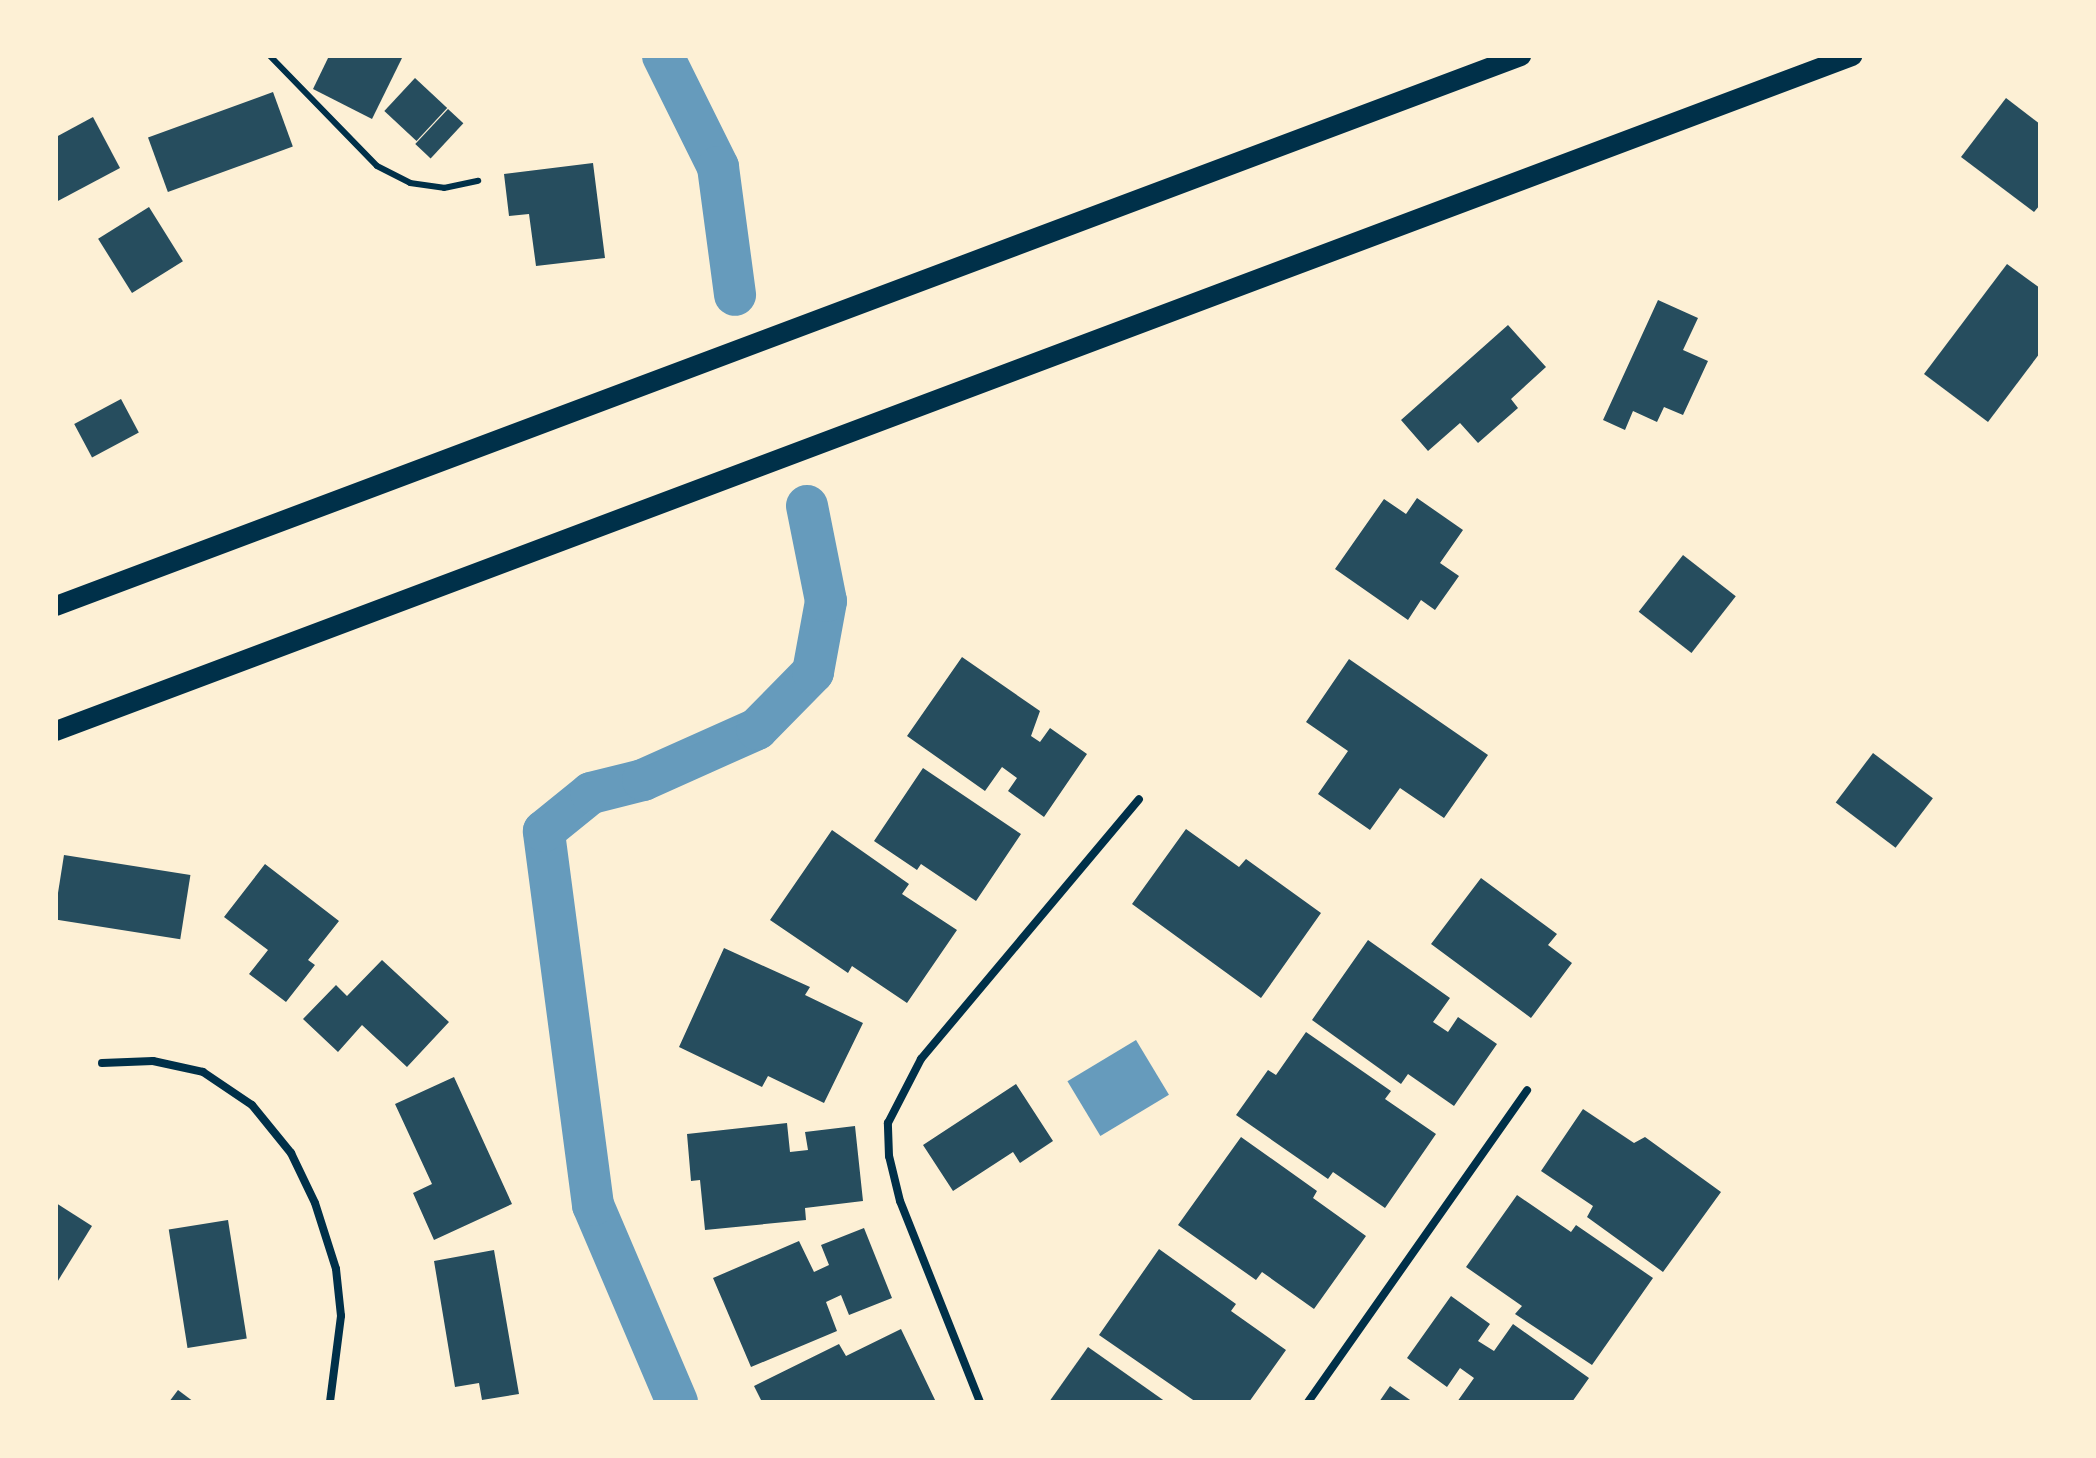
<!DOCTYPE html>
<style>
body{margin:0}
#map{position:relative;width:2096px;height:1458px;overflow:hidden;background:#fdf0d5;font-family:"Noto Sans",sans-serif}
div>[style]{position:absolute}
.water>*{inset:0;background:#669bbc;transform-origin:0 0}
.canal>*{height:42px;margin:-21px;padding:0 21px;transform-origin:21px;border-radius:21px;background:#669bbc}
.building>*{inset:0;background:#264d5e;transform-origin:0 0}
.service>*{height:6px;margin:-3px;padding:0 3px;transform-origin:3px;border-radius:3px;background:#003049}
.minor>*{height:8px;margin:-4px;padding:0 4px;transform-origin:4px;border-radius:4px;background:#003049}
.primary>*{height:20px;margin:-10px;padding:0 10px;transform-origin:10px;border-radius:10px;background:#003049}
span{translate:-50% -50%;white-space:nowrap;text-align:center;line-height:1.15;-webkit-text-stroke:6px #fdf0d5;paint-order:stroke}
.frame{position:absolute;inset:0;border:58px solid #fdf0d5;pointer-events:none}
</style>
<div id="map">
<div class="water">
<i style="left:1136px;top:1040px;width:64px;height:80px;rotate:59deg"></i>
</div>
<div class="canal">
<i style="left:663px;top:56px;width:124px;rotate:63.6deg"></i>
<i style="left:718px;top:167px;width:129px;rotate:82.4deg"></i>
<i style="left:677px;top:1402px;width:214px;rotate:-113.1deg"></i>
<i style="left:593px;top:1205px;width:377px;rotate:-97.5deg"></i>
<i style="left:544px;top:831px;width:60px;rotate:-39deg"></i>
<i style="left:591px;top:793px;width:54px;rotate:-14deg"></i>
<i style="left:643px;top:780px;width:125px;rotate:-24.1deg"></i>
<i style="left:757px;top:729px;width:80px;rotate:-45.5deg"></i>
<i style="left:813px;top:672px;width:72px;rotate:-79.6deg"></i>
<i style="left:826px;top:601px;width:97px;rotate:-101.3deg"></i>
</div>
<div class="building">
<i style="clip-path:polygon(329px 56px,403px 56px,372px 119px,313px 89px)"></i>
<i style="left:415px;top:78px;width:44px;height:45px;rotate:43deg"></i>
<i style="left:273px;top:92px;width:58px;height:133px;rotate:70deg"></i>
<i style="clip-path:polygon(2006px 98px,2040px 124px,2040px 205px,2034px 212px,1961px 157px)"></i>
<i style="left:448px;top:109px;width:21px;height:48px;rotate:43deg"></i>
<i style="clip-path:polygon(93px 117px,120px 168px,56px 202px,56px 137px)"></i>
<i style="clip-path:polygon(593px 163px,605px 258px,536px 266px,529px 214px,509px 216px,504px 174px)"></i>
<i style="left:149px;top:207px;width:64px;height:60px;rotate:58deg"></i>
<i style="clip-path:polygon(2007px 264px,2040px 288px,2040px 353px,1988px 422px,1924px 374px)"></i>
<i style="clip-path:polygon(1658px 300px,1698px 318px,1683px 350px,1708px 361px,1683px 415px,1664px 407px,1657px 422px,1633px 411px,1625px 430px,1603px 420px)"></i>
<i style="clip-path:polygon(1508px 325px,1546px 367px,1511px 399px,1518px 408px,1478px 443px,1460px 423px,1428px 451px,1401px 420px)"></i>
<i style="left:121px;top:399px;width:38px;height:53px;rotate:62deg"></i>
<i style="clip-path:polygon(1417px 498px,1463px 530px,1440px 563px,1459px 576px,1435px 610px,1421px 600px,1408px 620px,1335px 569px,1384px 499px,1406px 514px)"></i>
<i style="left:1683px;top:555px;width:67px;height:72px;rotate:38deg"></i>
<i style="clip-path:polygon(962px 657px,1040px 711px,1031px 736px,1040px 742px,1050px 728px,1087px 754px,1044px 817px,1008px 791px,1017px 778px,1002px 767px,985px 791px,907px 736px)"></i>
<i style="clip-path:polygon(1349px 659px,1488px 755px,1444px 818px,1400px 788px,1370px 830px,1318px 794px,1348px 751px,1306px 722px)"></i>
<i style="left:1873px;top:753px;width:75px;height:62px;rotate:37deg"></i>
<i style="clip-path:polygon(923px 768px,1021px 834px,976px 901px,921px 864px,917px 870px,874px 841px)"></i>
<i style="clip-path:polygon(1186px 829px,1239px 867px,1246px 859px,1321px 913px,1261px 998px,1132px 904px)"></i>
<i style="clip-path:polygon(832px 830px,909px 884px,902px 894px,957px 930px,907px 1003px,852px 966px,848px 973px,770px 920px)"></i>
<i style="left:64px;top:855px;width:128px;height:65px;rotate:9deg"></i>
<i style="clip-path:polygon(265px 864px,339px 921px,308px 960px,315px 965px,286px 1002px,249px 974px,268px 950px,224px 917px)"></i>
<i style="clip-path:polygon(1481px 878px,1557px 934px,1548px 945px,1572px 963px,1531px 1018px,1431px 944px)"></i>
<i style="clip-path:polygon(1368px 940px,1450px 998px,1433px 1022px,1448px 1032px,1458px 1017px,1497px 1044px,1454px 1106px,1408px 1074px,1401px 1084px,1312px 1020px)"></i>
<i style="clip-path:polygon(724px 948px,810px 987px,805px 995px,863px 1023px,824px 1103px,768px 1076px,762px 1087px,679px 1047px)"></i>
<i style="clip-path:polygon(382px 960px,449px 1022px,407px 1067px,362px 1025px,338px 1052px,303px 1019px,336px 985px,347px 996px)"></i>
<i style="clip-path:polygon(1306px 1032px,1391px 1091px,1385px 1099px,1436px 1134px,1385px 1208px,1333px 1172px,1328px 1179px,1236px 1115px,1268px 1070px,1276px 1075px)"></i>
<i style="clip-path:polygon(454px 1077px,512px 1204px,434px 1240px,413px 1193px,432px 1184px,395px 1104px)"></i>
<i style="clip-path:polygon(1016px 1084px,1053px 1141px,1020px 1163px,1013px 1152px,953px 1191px,923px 1145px)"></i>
<i style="clip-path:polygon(1583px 1109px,1634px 1143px,1645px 1137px,1721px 1192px,1663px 1272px,1587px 1217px,1593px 1206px,1541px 1171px)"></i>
<i style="clip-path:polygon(787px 1123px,790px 1152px,808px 1150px,805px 1132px,855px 1126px,863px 1201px,805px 1208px,806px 1220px,705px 1230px,700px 1180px,691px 1181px,687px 1134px)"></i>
<i style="clip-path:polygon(1241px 1137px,1317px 1191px,1313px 1198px,1366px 1236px,1314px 1309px,1262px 1272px,1256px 1280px,1178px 1225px)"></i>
<i style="clip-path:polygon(1517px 1195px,1571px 1232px,1576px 1225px,1653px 1278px,1592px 1365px,1515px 1314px,1522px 1306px,1466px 1267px)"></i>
<i style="clip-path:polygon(56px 1203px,92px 1226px,56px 1284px)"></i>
<i style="left:228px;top:1220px;width:120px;height:60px;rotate:81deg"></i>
<i style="clip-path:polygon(864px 1228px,892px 1298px,849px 1315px,841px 1295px,826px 1302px,837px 1331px,751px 1367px,713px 1278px,799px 1241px,814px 1272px,829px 1265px,821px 1245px)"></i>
<i style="clip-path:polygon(1159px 1249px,1236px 1304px,1231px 1311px,1286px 1350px,1249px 1402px,1196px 1402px,1099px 1335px)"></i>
<i style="clip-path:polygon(494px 1250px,519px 1394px,482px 1400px,479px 1383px,455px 1387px,434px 1261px)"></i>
<i style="clip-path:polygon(1451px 1296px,1490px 1324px,1478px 1341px,1494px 1351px,1513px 1324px,1589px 1378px,1572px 1402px,1457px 1402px,1474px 1378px,1460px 1368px,1447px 1387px,1407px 1358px)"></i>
<i style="clip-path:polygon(901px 1329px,936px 1402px,762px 1402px,754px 1386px,839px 1344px,846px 1356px)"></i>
<i style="clip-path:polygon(1088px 1347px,1166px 1402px,1049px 1402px)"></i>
<i style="clip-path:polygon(1390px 1386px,1413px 1402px,1379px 1402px)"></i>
<i style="clip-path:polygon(178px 1390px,194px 1402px,169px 1402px)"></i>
</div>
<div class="service">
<i style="left:270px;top:56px;width:153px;rotate:45.8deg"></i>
<i style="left:377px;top:166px;width:37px;rotate:27deg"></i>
<i style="left:410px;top:183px;width:34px;rotate:8deg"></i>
<i style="left:444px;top:188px;width:35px;rotate:-12deg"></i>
</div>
<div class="minor">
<i style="left:102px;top:1063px;width:51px;rotate:-2.2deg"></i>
<i style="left:153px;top:1061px;width:51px;rotate:12.4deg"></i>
<i style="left:203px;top:1072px;width:59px;rotate:34deg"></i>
<i style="left:252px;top:1105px;width:62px;rotate:50.9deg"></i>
<i style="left:291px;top:1153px;width:55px;rotate:64.4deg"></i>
<i style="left:315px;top:1203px;width:69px;rotate:72.3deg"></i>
<i style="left:336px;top:1269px;width:47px;rotate:83.9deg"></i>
<i style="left:341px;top:1316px;width:87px;rotate:97.3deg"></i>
<i style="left:980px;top:1402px;width:216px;rotate:-111.7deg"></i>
<i style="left:900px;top:1201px;width:46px;rotate:-103.7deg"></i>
<i style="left:889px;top:1156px;width:33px;rotate:-92deg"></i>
<i style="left:888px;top:1123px;width:72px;rotate:-62.7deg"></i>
<i style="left:921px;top:1059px;width:339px;rotate:-50deg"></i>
<i style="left:1308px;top:1402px;width:381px;rotate:-54.9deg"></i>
</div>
<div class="primary">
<i style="left:56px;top:606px;width:1565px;rotate:-20.58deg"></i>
<i style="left:56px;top:731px;width:1919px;rotate:-20.6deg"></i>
</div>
<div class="frame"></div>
</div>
